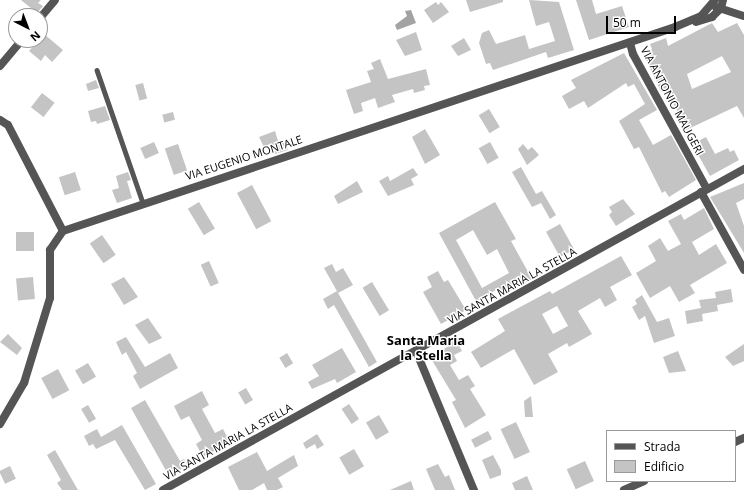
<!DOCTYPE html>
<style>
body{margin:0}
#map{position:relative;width:744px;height:490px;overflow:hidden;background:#fff;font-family:"Open Sans",sans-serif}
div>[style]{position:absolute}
.water>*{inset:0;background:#a3a3a3}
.building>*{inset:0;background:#c4c4c4;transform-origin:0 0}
.service>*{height:4.5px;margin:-2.25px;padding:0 2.25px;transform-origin:2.25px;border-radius:2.25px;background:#555}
.minor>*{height:8px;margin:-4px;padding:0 4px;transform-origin:4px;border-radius:4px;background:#555}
.tertiary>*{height:8px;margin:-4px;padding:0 4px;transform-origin:4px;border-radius:4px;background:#555}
span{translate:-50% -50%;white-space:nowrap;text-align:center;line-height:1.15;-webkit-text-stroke:3px #fff;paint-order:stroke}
.street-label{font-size:11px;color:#000}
.quarter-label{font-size:13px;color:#000;font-weight:700}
.legend{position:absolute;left:606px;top:430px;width:130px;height:52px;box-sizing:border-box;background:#fff;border:1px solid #999;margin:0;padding:5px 7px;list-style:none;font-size:12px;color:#000}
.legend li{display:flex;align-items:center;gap:8px;height:20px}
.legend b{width:20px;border:1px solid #999}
.north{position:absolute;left:8px;top:8px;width:40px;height:40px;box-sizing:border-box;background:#fff;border:1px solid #999;border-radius:50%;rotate:138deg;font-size:11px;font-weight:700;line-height:16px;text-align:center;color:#000}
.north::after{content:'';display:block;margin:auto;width:14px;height:18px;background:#000;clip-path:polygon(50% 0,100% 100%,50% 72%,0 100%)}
.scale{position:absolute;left:606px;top:16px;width:70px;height:18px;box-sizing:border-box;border:2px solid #000;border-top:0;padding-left:5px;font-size:12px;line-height:14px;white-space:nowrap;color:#000;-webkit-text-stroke:3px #fff;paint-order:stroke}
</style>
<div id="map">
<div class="water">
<i style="clip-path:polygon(411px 10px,416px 23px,397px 30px,395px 25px,407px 16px,405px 11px)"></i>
</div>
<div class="building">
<i style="clip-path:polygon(21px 0,41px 0,38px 3px,43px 6px,37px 13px)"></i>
<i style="clip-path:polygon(466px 0,503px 0,503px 2px,470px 12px)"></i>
<i style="clip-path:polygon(529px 0,559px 2px,574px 50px,548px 58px,546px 52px,493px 70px,490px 63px,486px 64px,479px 43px,482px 33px,489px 30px,496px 44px,525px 35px,529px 49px,555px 41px,549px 22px,536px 26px)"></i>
<i style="clip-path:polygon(576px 0,592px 0,596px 14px,622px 6px,629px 27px,589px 40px)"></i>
<i style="clip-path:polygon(436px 2px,438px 5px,441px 2px,449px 12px,433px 23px,424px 10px)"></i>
<i style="clip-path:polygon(evenodd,712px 23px,718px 32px,737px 23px,744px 35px,744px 118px,737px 106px,686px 130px,667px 90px,661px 92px,644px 55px,652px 49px,650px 44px,666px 38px,668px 46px,712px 23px,722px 56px,731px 72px,692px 89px,687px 74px,722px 56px)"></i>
<i style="clip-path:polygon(416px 32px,422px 50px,405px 56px,396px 40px)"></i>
<i style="clip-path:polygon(44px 34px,63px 50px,52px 62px,45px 55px,41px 61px,29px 51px)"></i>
<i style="clip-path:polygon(464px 38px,471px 50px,458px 56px,451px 46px)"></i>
<i style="clip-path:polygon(624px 53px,657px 110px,639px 120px,653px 145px,671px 135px,696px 180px,669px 197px,665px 191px,662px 193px,639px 147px,634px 149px,619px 121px,645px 104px,634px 84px,628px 87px,626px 83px,588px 108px,584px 101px,569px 109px,562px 96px,576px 88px,571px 80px)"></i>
<i style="clip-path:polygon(380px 59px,388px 79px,426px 69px,430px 85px,424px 86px,425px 90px,414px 93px,413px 89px,392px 95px,395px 102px,378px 108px,375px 98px,361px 103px,363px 111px,354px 114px,346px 90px,371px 82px,367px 71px,374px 69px,371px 63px)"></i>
<i style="clip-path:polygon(96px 80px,99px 88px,88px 91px,86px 84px)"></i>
<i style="left:143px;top:83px;width:16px;height:8px;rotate:75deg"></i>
<i style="left:42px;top:93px;width:16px;height:18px;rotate:38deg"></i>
<i style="clip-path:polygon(105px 106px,110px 120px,97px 124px,96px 121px,91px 122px,88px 111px)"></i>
<i style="left:489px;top:109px;width:21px;height:12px;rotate:59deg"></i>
<i style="left:173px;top:112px;width:8px;height:11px;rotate:76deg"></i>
<i style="clip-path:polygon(425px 129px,440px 155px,425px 164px,412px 137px)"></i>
<i style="clip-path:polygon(275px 131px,279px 144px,285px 141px,288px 150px,275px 154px,270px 144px,264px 147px,259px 137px)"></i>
<i style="clip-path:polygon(706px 137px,715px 154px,728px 148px,730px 152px,734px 150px,739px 160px,710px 176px,692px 144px)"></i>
<i style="left:154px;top:142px;width:12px;height:15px;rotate:66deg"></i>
<i style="left:490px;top:142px;width:18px;height:13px;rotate:61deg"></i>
<i style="left:178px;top:144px;width:28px;height:14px;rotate:71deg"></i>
<i style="clip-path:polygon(523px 144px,528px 150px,532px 147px,539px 155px,527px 165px,518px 149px)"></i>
<i style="clip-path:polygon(521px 167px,536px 194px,542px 191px,556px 215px,550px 219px,541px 203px,532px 207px,512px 172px)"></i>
<i style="clip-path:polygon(413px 168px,418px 175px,411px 179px,414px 185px,388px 196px,379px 181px,388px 176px,390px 181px)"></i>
<i style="left:75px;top:172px;width:19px;height:17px;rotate:72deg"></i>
<i style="clip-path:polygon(128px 172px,131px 180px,127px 181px,132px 198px,117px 203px,112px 190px,119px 188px,116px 176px)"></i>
<i style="clip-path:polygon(357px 181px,363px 192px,338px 204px,334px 196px)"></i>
<i style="clip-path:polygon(744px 183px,744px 199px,736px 203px,744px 226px,744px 253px,710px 197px)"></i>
<i style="left:252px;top:185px;width:41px;height:17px;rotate:62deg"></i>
<i style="clip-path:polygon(623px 199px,635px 214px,616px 226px,609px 215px,612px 212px,609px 207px)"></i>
<i style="left:199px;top:202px;width:31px;height:13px;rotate:59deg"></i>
<i style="clip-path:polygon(evenodd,495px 202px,516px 239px,511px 241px,532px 279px,502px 295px,498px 289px,476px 301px,439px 233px,495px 202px,473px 230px,487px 255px,497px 249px,509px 273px,482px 288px,456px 240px,473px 230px)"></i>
<i style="clip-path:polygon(704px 208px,714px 229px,692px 242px,699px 255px,716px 244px,727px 263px,690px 285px,695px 293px,679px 302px,670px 286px,650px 298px,636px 273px,656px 261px,648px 246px,660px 238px,668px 251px,681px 244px,668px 221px,681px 214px,684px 220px)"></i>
<i style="left:560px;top:224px;width:29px;height:16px;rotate:61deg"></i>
<i style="left:16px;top:232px;width:18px;height:19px"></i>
<i style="left:102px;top:235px;width:24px;height:15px;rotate:55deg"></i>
<i style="clip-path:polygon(evenodd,621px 256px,632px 275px,610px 287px,617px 300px,605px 307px,600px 298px,578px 311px,592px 334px,569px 347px,567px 343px,548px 354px,558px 372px,534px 385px,514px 349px,481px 368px,471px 352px,505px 331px,498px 319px,550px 291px,552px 294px,621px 256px,557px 306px,568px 326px,553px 334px,542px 314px,557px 306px)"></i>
<i style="left:209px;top:261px;width:24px;height:9px;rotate:66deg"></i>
<i style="clip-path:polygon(332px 264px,336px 272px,343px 268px,353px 285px,338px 293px,324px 268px)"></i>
<i style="clip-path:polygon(438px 271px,444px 282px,448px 280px,466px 310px,441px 324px,423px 292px,432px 287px,427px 277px)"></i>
<i style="left:33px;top:277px;width:22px;height:17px;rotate:85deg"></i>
<i style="clip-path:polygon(124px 277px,138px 297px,124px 305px,111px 284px)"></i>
<i style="left:372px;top:282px;width:33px;height:11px;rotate:59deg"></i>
<i style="clip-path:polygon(731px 289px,733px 302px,717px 305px,718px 311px,702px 314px,703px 321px,687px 324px,685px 311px,701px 308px,699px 300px,716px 298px,715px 292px)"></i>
<i style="clip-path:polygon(337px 291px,377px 362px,369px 367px,334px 305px,328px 309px,323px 299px)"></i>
<i style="clip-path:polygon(642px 295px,657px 322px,669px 318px,675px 336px,654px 343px,645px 316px,639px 320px,632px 307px,637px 304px,635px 300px)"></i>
<i style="clip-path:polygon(148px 318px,162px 338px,149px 344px,135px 325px)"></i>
<i style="clip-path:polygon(8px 334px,22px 348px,17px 355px,0 342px)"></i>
<i style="clip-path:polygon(126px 337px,145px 367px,170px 353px,178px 368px,140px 389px,133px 376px,137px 373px,126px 352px,122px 355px,116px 342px)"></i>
<i style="clip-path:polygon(455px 338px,462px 351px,454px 355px,457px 361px,450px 365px,459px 380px,468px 375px,475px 386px,470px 389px,486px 415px,465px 428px,452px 402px,456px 400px,430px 357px,449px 346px,447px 342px)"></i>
<i style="clip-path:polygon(744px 344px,744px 361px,733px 366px,725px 357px)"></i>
<i style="clip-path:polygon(342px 348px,356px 372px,337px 383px,335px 379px,312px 389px,308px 382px,319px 376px,312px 365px)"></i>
<i style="clip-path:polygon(678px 351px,686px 371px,669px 373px,663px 357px)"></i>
<i style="left:287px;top:353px;width:12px;height:9px;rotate:59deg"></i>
<i style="left:88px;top:363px;width:16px;height:15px;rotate:60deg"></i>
<i style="left:58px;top:369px;width:24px;height:19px;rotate:62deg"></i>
<i style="left:246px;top:388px;width:14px;height:9px;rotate:60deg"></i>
<i style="clip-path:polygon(202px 391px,209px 405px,202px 409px,215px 433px,223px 429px,230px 442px,203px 457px,196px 444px,202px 440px,189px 416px,181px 420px,174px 406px)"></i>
<i style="clip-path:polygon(531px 396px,533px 417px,525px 417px,524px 401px)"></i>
<i style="clip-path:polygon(145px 400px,180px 461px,184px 459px,188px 465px,169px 476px,131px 408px)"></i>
<i style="left:349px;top:404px;width:18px;height:9px;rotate:56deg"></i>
<i style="left:88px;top:405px;width:16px;height:8px;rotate:60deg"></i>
<i style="left:379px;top:415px;width:20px;height:15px;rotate:60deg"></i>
<i style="left:516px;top:422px;width:33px;height:17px;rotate:65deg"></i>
<i style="clip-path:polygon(122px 425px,156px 484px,145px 490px,115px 440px,96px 449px,93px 444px,89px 446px,84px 436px,97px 429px,101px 437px)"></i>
<i style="left:488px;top:431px;width:9px;height:19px;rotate:63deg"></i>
<i style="clip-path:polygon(317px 434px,324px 445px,317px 449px,315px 444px,306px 449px,303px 443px)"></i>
<i style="left:354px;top:449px;width:20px;height:17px;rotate:60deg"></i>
<i style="clip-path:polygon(55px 450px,78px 490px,62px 490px,57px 483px,61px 480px,47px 455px)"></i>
<i style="clip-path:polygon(257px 452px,267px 471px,294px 455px,298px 466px,278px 478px,283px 487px,277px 490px,267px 490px,264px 483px,252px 490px,239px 490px,228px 467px)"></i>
<i style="clip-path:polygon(493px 455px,501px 470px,501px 475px,490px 479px,482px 460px)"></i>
<i style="left:585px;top:461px;width:22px;height:20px;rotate:66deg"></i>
<i style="clip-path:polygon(438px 464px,445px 477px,449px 475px,455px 490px,435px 490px,426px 469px)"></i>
<i style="left:10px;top:466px;width:14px;height:12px;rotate:65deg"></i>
<i style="clip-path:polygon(527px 476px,533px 490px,515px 490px,512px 483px)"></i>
<i style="clip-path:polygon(411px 481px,414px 490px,390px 490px)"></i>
</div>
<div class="service">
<i style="left:97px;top:70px;width:141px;rotate:70.9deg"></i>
</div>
<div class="minor">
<i style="left:40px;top:18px;width:23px;rotate:-50deg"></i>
<i style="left:0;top:66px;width:34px;rotate:-50deg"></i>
<i style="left:0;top:120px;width:9px;rotate:32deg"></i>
<i style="left:8px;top:125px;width:119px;rotate:62.6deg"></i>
<i style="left:701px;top:192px;width:89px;rotate:61.1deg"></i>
<i style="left:416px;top:351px;width:151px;rotate:67.4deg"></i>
<i style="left:735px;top:442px;width:10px;rotate:-24deg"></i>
<i style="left:624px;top:490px;width:22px;rotate:-24deg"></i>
</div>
<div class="tertiary">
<i style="left:716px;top:7px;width:29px;rotate:18deg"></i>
<i style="left:696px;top:22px;width:17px;rotate:-17deg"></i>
<i style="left:712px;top:17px;width:13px;rotate:-45deg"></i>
<i style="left:721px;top:8px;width:8px;rotate:-76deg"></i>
<i style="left:630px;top:43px;width:11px;rotate:75deg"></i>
<i style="left:633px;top:54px;width:154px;rotate:61.3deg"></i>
<i style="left:0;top:424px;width:48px;rotate:-59.7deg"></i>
<i style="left:24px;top:383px;width:89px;rotate:-73deg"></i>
<i style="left:50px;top:298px;width:48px;rotate:-90deg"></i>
<i style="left:50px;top:250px;width:23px;rotate:-56deg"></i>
<i style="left:63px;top:231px;width:645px;rotate:-18.43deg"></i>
<i style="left:675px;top:27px;width:28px;rotate:-23deg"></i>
<i style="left:701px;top:16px;width:21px;rotate:-49deg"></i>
<i style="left:163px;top:490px;width:664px;rotate:-28.92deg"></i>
</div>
<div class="street-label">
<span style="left:672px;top:101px;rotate:62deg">VIA ANTONIO MAUGERI</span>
<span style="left:244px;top:158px;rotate:-18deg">VIA EUGENIO MONTALE</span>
<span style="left:512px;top:286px;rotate:-29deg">VIA SANTA MARIA LA STELLA</span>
<span style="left:228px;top:442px;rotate:-29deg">VIA SANTA MARIA LA STELLA</span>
</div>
<div class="quarter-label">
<span style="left:426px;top:348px">Santa Maria<br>la Stella</span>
</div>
<ul class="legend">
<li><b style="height:5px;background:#555"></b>Strada</li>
<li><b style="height:11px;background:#c4c4c4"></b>Edificio</li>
</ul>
<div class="north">N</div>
<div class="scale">50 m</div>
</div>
